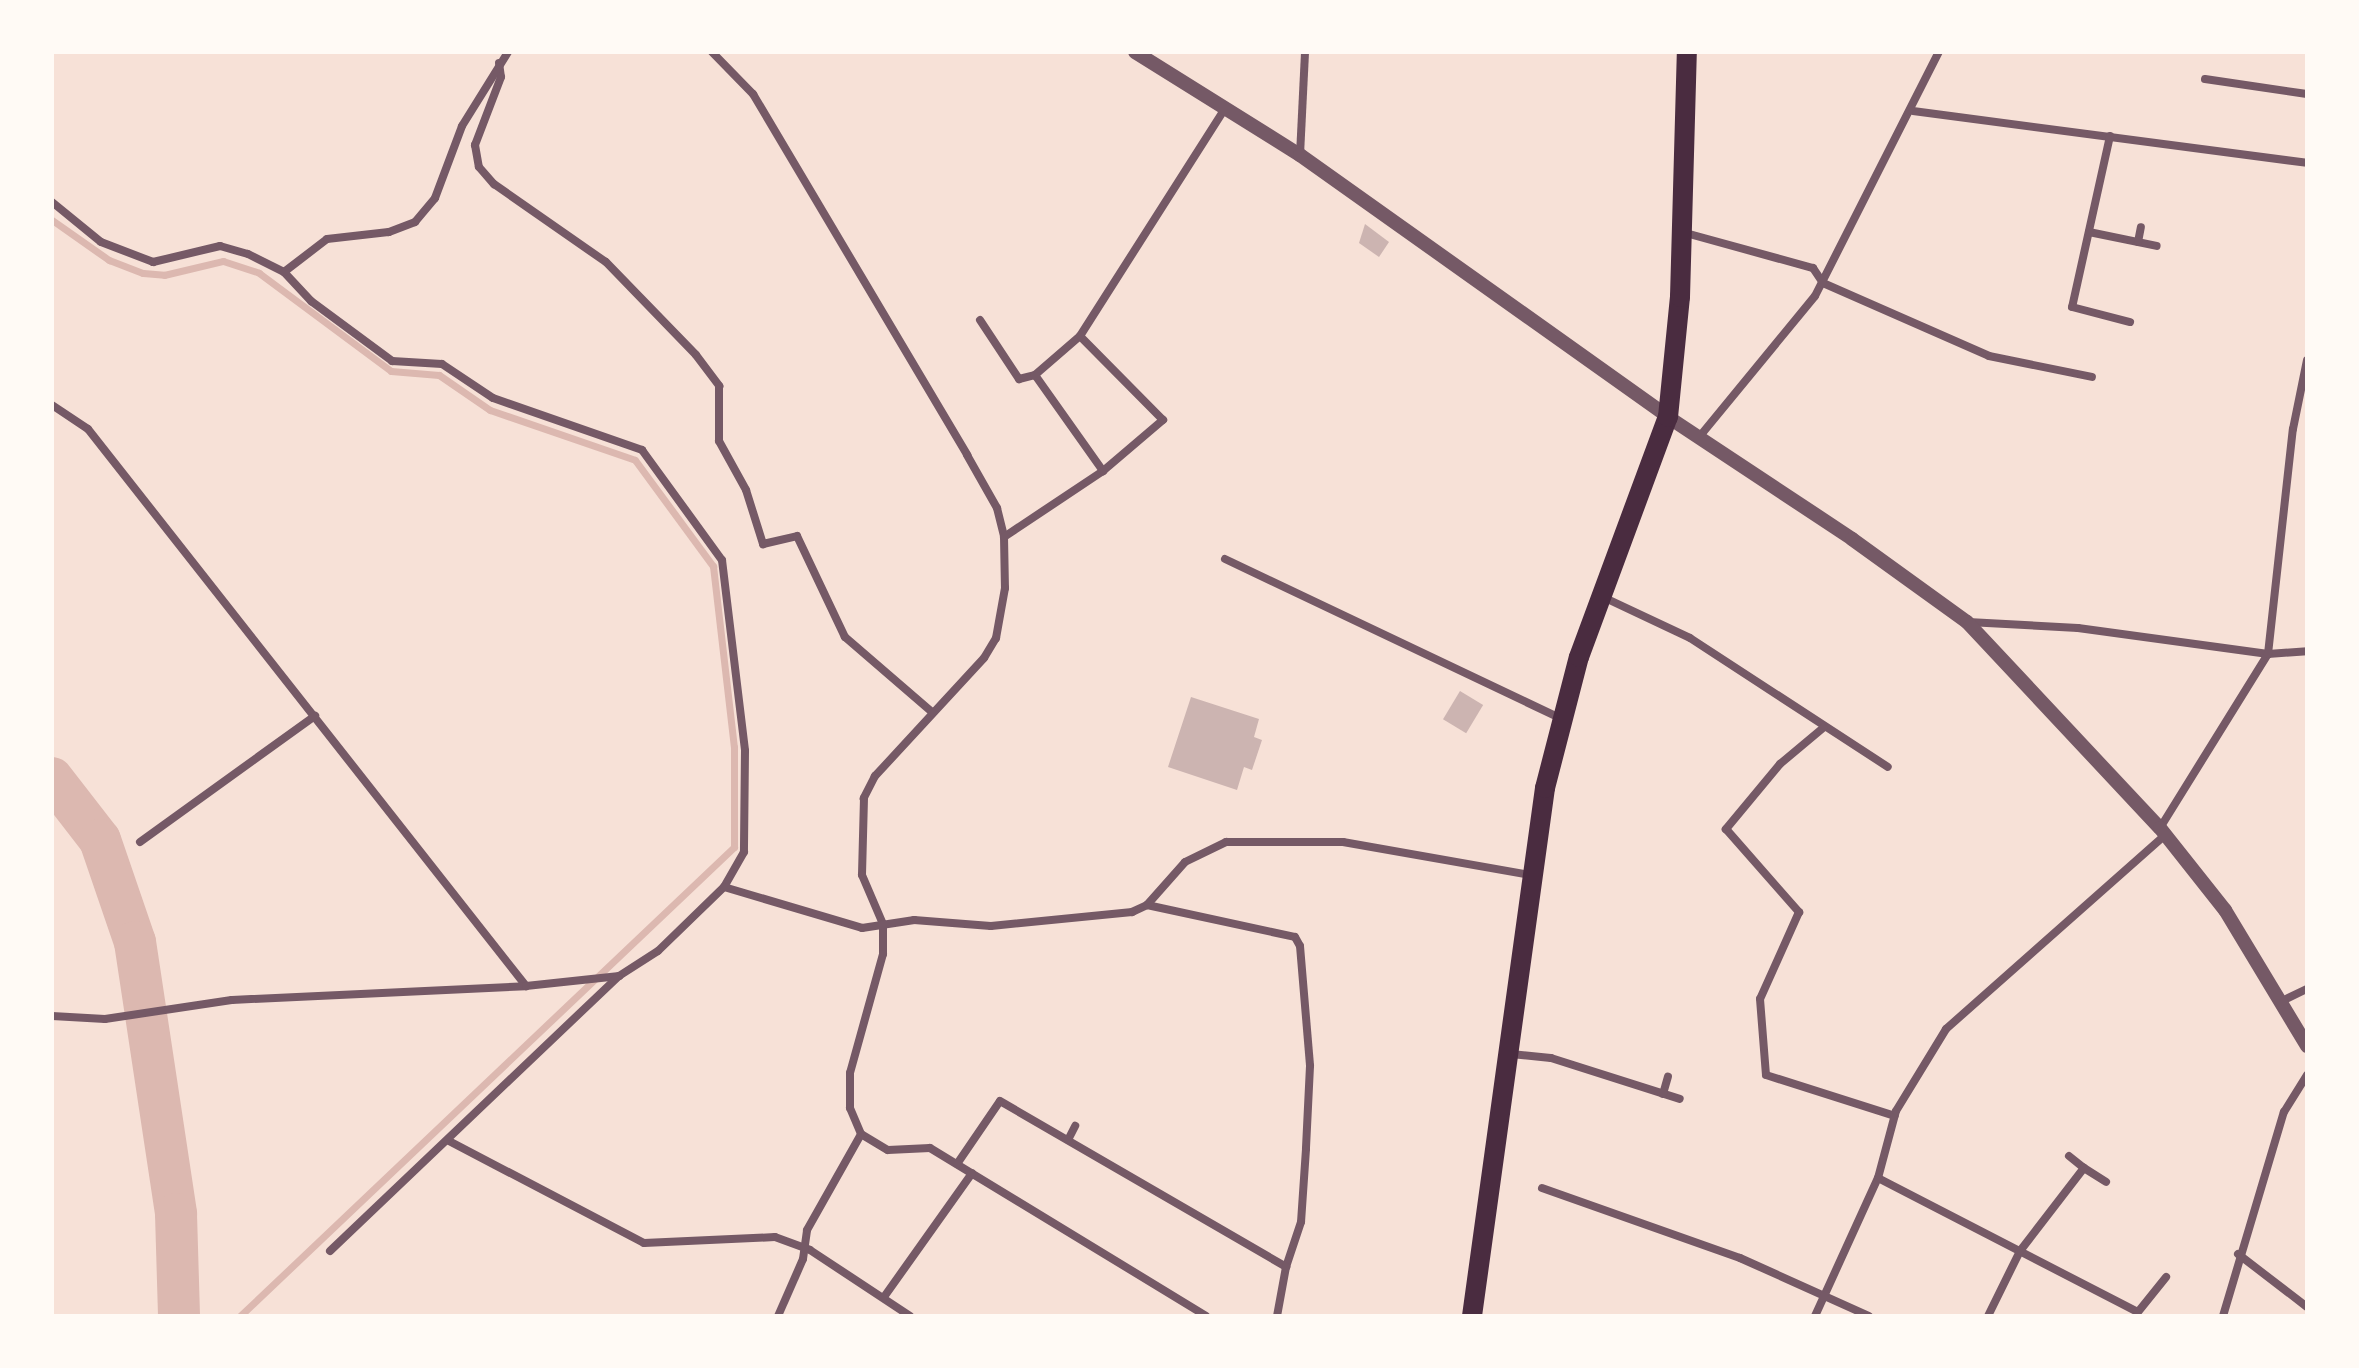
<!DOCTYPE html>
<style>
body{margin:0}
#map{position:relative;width:2359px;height:1368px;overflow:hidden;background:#f7e1d7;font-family:"Fira Sans Condensed",sans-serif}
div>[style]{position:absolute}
.stream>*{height:7px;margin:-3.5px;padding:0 3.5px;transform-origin:3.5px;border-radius:3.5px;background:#dcb8b0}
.river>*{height:42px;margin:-21px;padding:0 21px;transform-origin:21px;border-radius:21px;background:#dcb8b0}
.building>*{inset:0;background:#ccb4b1;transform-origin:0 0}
.minor>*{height:8px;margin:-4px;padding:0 4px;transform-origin:4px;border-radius:4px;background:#755966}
.tertiary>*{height:14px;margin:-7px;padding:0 7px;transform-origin:7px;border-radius:7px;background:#755966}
.primary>*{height:20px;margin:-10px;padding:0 10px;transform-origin:10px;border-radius:10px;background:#4a2c40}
span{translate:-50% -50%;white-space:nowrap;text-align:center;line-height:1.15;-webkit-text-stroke:6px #fffaf5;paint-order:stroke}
.frame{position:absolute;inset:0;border:54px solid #fffaf5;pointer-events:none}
</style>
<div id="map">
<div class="stream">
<i style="left:52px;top:220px;width:70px;rotate:35.1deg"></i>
<i style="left:109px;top:260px;width:36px;rotate:21deg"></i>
<i style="left:143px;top:273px;width:21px;rotate:5deg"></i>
<i style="left:164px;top:275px;width:61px;rotate:-13.3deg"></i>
<i style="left:223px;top:261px;width:38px;rotate:18deg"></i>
<i style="left:259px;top:273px;width:164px;rotate:36.6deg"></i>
<i style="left:391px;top:371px;width:48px;rotate:4.8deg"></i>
<i style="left:439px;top:375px;width:62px;rotate:34.5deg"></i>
<i style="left:490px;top:410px;width:153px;rotate:19deg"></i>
<i style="left:635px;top:460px;width:132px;rotate:53.7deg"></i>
<i style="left:713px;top:566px;width:182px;rotate:83.4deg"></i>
<i style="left:734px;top:747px;width:100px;rotate:90deg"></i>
<i style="left:734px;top:847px;width:681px;rotate:136.49deg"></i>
</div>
<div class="river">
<i style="left:52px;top:778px;width:78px;rotate:52.3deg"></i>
<i style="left:100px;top:840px;width:108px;rotate:71.1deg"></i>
<i style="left:135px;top:942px;width:275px;rotate:81.4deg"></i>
<i style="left:176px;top:1214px;width:102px;rotate:88.3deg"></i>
</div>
<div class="building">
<i style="clip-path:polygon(1365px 224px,1389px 242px,1379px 257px,1359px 243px)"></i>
<i style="left:1460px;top:691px;width:27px;height:33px;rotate:31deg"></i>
<i style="clip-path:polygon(1191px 697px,1259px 719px,1254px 737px,1262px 740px,1252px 770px,1244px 767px,1237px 790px,1168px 767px)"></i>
</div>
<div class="minor">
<i style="left:712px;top:52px;width:59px;rotate:45.7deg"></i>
<i style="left:753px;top:94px;width:420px;rotate:59.3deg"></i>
<i style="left:967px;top:455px;width:61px;rotate:60.5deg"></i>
<i style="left:997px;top:508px;width:30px;rotate:76deg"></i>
<i style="left:1004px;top:537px;width:51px;rotate:88.9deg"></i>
<i style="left:1005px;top:588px;width:51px;rotate:100.2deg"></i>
<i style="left:996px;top:638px;width:23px;rotate:121deg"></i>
<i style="left:984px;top:658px;width:161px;rotate:132.7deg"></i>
<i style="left:875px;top:776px;width:25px;rotate:117deg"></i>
<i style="left:864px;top:798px;width:77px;rotate:91.5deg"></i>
<i style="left:862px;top:875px;width:53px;rotate:66.8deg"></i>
<i style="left:883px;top:924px;width:30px;rotate:90deg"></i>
<i style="left:883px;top:954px;width:123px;rotate:105.5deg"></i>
<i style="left:850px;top:1073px;width:35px;rotate:90deg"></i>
<i style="left:850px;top:1108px;width:28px;rotate:67deg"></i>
<i style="left:861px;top:1134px;width:31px;rotate:31deg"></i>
<i style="left:888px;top:1150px;width:42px;rotate:-2.7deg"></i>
<i style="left:930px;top:1148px;width:323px;rotate:31.3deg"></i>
<i style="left:499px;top:63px;width:14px;rotate:82deg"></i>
<i style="left:501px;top:77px;width:73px;rotate:110.9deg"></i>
<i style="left:475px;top:145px;width:22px;rotate:80deg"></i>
<i style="left:479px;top:167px;width:23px;rotate:49deg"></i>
<i style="left:494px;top:184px;width:136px;rotate:34.9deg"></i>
<i style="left:606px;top:262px;width:129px;rotate:45.9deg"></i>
<i style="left:696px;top:355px;width:39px;rotate:53deg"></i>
<i style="left:719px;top:386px;width:55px;rotate:90deg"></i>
<i style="left:719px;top:441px;width:56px;rotate:61.1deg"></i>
<i style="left:746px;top:490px;width:57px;rotate:72.5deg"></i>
<i style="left:763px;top:544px;width:35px;rotate:-13deg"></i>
<i style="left:797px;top:536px;width:112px;rotate:64.6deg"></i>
<i style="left:845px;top:637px;width:116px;rotate:40.8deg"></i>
<i style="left:2205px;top:79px;width:103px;rotate:8.4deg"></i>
<i style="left:1913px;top:111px;width:397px;rotate:7.5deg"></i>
<i style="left:2110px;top:136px;width:175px;rotate:102.5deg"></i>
<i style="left:2072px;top:307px;width:60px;rotate:14.5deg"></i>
<i style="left:1300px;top:155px;width:103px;rotate:-87.2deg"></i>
<i style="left:52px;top:202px;width:63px;rotate:39.2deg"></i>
<i style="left:101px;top:242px;width:56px;rotate:21deg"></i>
<i style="left:153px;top:262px;width:69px;rotate:-13.4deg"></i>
<i style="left:220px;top:246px;width:29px;rotate:16deg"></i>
<i style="left:248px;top:254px;width:40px;rotate:26.6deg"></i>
<i style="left:284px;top:272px;width:40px;rotate:47deg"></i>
<i style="left:311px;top:301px;width:101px;rotate:36.5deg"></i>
<i style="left:392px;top:361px;width:50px;rotate:3.4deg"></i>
<i style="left:442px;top:364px;width:61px;rotate:33.7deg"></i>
<i style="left:493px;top:398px;width:158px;rotate:19.2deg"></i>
<i style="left:642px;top:450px;width:136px;rotate:54deg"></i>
<i style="left:722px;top:560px;width:192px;rotate:83.1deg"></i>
<i style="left:745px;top:751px;width:101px;rotate:90.6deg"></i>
<i style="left:744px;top:852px;width:40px;rotate:119.7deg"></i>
<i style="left:1682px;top:232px;width:136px;rotate:15.4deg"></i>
<i style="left:1813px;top:268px;width:18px;rotate:56deg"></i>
<i style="left:1823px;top:283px;width:181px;rotate:23.7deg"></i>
<i style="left:1989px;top:356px;width:105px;rotate:11.5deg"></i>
<i style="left:2089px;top:232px;width:69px;rotate:11.6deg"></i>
<i style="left:2138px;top:242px;width:15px;rotate:-79deg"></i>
<i style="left:284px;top:272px;width:54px;rotate:-37.5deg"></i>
<i style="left:327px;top:239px;width:62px;rotate:-6.4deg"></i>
<i style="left:389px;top:232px;width:28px;rotate:-21deg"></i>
<i style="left:415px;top:222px;width:31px;rotate:-50deg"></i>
<i style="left:435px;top:198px;width:77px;rotate:-69.4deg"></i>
<i style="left:462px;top:126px;width:87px;rotate:-58.1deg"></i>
<i style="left:980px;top:320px;width:71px;rotate:56.5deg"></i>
<i style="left:1019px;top:379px;width:16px;rotate:-14deg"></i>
<i style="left:1080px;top:336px;width:60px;rotate:139.1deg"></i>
<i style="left:1035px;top:375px;width:118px;rotate:54.7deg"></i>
<i style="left:52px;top:405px;width:43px;rotate:33.7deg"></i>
<i style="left:88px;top:429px;width:709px;rotate:51.82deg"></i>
<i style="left:1700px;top:436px;width:181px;rotate:-50.6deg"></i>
<i style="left:1815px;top:296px;width:274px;rotate:-63.1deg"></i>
<i style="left:1004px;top:537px;width:119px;rotate:-33.7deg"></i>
<i style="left:1103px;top:471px;width:79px;rotate:-40.4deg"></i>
<i style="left:1163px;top:420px;width:118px;rotate:-134.7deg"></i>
<i style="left:1080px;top:336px;width:272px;rotate:-57.5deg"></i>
<i style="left:1225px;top:559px;width:371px;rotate:25.4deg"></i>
<i style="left:1603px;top:597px;width:96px;rotate:25.2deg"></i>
<i style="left:1690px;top:638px;width:236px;rotate:33.1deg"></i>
<i style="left:1968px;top:622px;width:110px;rotate:3.1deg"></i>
<i style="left:2078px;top:628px;width:192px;rotate:7.8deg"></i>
<i style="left:2268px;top:654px;width:39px;rotate:-4deg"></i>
<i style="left:1823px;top:728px;width:56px;rotate:140.1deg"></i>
<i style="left:1780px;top:764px;width:85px;rotate:129.7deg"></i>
<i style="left:1726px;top:829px;width:111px;rotate:48.7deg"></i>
<i style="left:1799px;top:912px;width:95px;rotate:114.1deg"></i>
<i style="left:1760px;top:999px;width:76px;rotate:85.5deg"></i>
<i style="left:1766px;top:1075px;width:135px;rotate:17.6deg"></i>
<i style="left:2160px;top:828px;width:205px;rotate:-58.2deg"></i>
<i style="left:2268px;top:654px;width:226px;rotate:-83.7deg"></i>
<i style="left:2293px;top:429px;width:70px;rotate:-78.5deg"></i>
<i style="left:140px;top:842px;width:216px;rotate:-35.8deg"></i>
<i style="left:1147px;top:905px;width:151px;rotate:12.2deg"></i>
<i style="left:1295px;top:937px;width:10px;rotate:61deg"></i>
<i style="left:1300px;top:946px;width:120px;rotate:85.2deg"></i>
<i style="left:1310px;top:1066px;width:83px;rotate:92.8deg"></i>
<i style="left:1306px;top:1149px;width:73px;rotate:93.9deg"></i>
<i style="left:1301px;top:1222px;width:47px;rotate:108.4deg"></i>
<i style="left:2282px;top:1001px;width:28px;rotate:-26deg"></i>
<i style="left:52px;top:1016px;width:53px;rotate:3.2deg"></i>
<i style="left:105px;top:1019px;width:128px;rotate:-8.5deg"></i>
<i style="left:232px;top:1000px;width:294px;rotate:-2.7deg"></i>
<i style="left:526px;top:986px;width:94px;rotate:-6.1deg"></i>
<i style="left:619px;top:976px;width:46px;rotate:-32.7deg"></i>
<i style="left:658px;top:951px;width:92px;rotate:-44.1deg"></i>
<i style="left:724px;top:887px;width:144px;rotate:16.5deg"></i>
<i style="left:862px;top:928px;width:53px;rotate:-8.7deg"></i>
<i style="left:914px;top:920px;width:77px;rotate:4.5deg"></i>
<i style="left:991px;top:926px;width:142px;rotate:-5.7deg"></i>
<i style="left:1132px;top:912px;width:17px;rotate:-25deg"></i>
<i style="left:1147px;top:905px;width:57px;rotate:-48.5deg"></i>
<i style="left:1185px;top:862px;width:46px;rotate:-26deg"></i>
<i style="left:1226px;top:842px;width:117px"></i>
<i style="left:1343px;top:842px;width:190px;rotate:10deg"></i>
<i style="left:1511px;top:1054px;width:40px;rotate:5.7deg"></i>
<i style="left:1551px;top:1058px;width:135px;rotate:17.6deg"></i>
<i style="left:1663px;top:1094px;width:18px;rotate:-74deg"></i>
<i style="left:1068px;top:1140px;width:16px;rotate:-63deg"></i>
<i style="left:449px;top:1141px;width:220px;rotate:27.6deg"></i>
<i style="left:644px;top:1243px;width:131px;rotate:-2.6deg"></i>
<i style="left:775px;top:1237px;width:37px;rotate:20deg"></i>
<i style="left:810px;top:1250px;width:120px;rotate:33.4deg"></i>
<i style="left:2069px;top:1156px;width:19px;rotate:39deg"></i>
<i style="left:957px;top:1164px;width:76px;rotate:-55.7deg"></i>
<i style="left:1000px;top:1101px;width:331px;rotate:30.1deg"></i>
<i style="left:1286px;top:1267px;width:50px;rotate:100.4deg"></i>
<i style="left:1878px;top:1178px;width:292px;rotate:27.3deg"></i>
<i style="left:2138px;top:1312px;width:45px;rotate:-51.3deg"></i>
<i style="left:1542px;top:1188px;width:210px;rotate:19.5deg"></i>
<i style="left:1740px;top:1258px;width:141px;rotate:24.2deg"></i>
<i style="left:330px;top:1251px;width:398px;rotate:-43.6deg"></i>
<i style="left:2238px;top:1254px;width:87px;rotate:37.5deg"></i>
<i style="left:884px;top:1297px;width:152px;rotate:-54.6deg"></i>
<i style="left:778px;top:1316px;width:62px;rotate:-66.3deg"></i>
<i style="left:803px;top:1259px;width:29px;rotate:-82deg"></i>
<i style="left:807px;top:1230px;width:110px;rotate:-60.6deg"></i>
<i style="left:1815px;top:1316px;width:152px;rotate:-65.5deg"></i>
<i style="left:1878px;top:1178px;width:69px;rotate:-75deg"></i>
<i style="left:1896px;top:1111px;width:96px;rotate:-58.6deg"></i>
<i style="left:1946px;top:1029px;width:293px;rotate:-41.5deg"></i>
<i style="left:1988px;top:1316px;width:72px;rotate:-63.8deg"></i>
<i style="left:2020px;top:1251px;width:105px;rotate:-52.4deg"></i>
<i style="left:2084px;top:1168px;width:26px;rotate:32deg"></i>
<i style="left:2223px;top:1316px;width:213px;rotate:-73.4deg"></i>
<i style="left:2284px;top:1112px;width:44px;rotate:-58.1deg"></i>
</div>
<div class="tertiary">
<i style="left:1135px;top:52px;width:195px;rotate:32deg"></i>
<i style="left:1300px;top:155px;width:452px;rotate:35.4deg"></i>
<i style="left:1668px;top:417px;width:221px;rotate:33.5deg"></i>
<i style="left:1852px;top:539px;width:142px;rotate:35.8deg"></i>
<i style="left:1967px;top:622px;width:282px;rotate:46.9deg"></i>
<i style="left:2160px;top:828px;width:105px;rotate:51.6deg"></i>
<i style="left:2225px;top:910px;width:159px;rotate:58.9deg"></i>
</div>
<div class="primary">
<i style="left:1472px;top:1316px;width:533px;rotate:-82.13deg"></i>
<i style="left:1545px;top:788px;width:135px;rotate:-75.5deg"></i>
<i style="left:1579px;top:657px;width:256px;rotate:-69.7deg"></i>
<i style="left:1668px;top:417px;width:121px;rotate:-84.3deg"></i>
<i style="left:1680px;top:297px;width:245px;rotate:-88.4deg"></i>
</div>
<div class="frame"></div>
</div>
